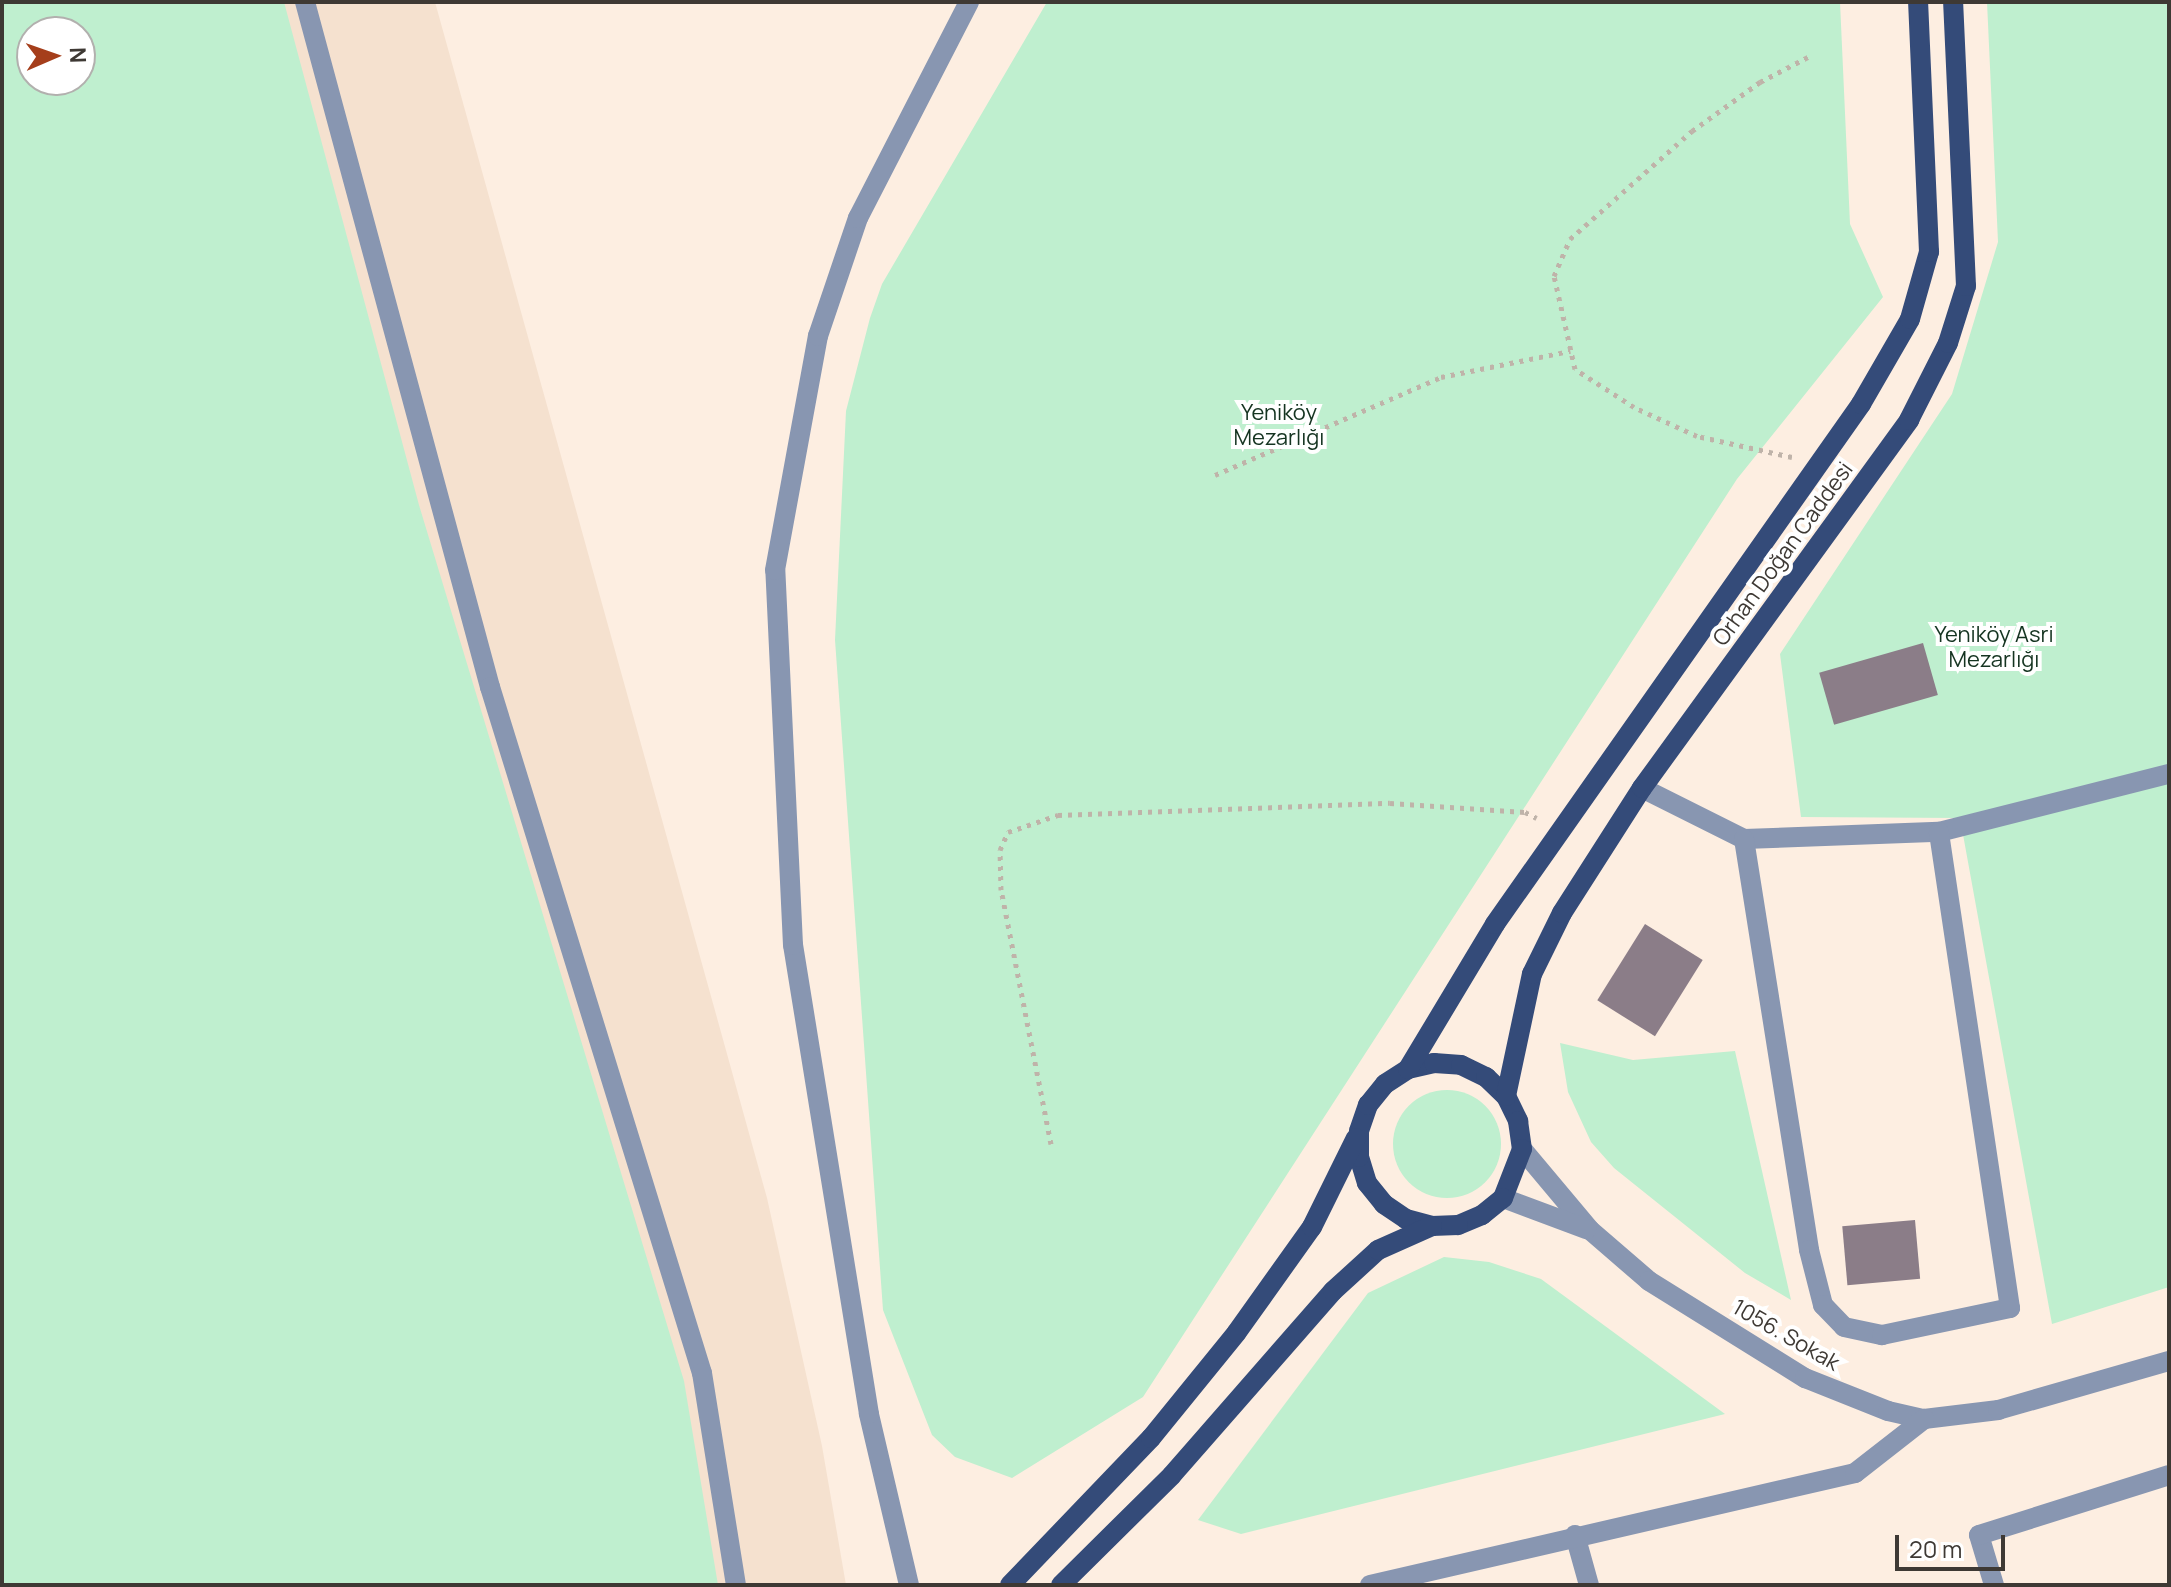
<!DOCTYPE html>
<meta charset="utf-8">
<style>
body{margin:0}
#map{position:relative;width:2171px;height:1587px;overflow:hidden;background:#fdeee1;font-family:Manrope,sans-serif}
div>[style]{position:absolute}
.built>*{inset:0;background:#f5e1cf}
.green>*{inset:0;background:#bfefcf}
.round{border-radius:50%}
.building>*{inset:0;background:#8b7d88;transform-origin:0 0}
.path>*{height:5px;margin-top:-2.5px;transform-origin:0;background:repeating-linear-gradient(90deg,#bfb3a9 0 4px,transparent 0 10px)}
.minor>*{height:20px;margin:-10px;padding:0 10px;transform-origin:10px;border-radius:10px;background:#8896b1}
.major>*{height:20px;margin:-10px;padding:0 10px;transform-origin:10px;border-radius:10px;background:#344b79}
span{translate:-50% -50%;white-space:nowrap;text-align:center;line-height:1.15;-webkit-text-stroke:8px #fff;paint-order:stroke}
.park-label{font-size:22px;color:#153421}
.street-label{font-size:22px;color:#3e3934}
.frame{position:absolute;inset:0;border:4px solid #3e3934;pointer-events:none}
.north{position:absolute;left:16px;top:16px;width:80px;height:80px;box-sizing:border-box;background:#fff;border:2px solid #b2b0ae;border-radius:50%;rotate:88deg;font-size:22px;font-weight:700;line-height:32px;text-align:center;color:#3e3934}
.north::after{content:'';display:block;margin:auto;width:28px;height:36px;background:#a53e1b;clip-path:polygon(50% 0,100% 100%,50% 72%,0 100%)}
.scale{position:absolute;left:1895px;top:1535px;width:110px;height:36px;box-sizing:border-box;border:4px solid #3e3934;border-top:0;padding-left:10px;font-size:24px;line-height:28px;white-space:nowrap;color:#3e3934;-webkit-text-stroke:6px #fff;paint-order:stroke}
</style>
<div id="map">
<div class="built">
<i style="clip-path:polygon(evenodd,2px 2px,435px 2px,767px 1198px,822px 1446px,846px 1585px,2px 1585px,2px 2px,32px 32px,80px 32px,80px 80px,32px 80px,32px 32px)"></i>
</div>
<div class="green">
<i style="clip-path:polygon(evenodd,2px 2px,284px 2px,419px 505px,684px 1381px,718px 1585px,2px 1584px,2px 2px,80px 32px,80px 80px,32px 80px,32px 32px,80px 32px)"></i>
<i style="clip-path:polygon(1047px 2px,1840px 2px,1850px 224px,1883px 297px,1737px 479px,1143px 1397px,1012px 1478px,955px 1457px,932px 1435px,883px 1310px,835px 640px,846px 411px,870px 318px,882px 284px)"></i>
<i style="clip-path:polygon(1987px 2px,2169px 2px,2169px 1287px,2052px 1324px,1960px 818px,1801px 817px,1780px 654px,1952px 394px,1998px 242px)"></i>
<i style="clip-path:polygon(1560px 1043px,1633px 1060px,1735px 1051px,1791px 1300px,1745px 1273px,1614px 1168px,1591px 1142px,1568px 1092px)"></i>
<i class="round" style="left:1393px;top:1090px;width:108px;height:108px"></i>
<i style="clip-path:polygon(1444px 1257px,1489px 1262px,1541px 1279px,1725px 1414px,1241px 1534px,1198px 1520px,1368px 1293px)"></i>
</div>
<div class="building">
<i style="left:1923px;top:643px;width:54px;height:108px;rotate:74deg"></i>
<i style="left:1645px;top:924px;width:68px;height:90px;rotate:32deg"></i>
<i style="left:1915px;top:1220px;width:59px;height:73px;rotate:85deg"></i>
</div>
<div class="path">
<i style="left:1792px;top:457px;width:97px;rotate:-167.5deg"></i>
<i style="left:1697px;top:436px;width:69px;rotate:-155.3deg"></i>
<i style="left:1634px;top:407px;width:70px;rotate:-147.2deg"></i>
<i style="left:1575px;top:369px;width:95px;rotate:-102.7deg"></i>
<i style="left:1554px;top:276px;width:40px;rotate:-66.6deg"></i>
<i style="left:1570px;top:239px;width:163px;rotate:-41.5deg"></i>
<i style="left:1692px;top:131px;width:84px;rotate:-35.8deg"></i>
<i style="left:1760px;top:82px;width:54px;rotate:-27.5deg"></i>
<i style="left:1215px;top:475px;width:246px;rotate:-23.4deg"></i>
<i style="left:1441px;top:377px;width:132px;rotate:-11.4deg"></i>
<i style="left:1051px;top:1144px;width:259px;rotate:-101.1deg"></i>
<i style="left:1001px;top:890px;width:40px;rotate:-91.4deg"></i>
<i style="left:1000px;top:850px;width:20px;rotate:-66deg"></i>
<i style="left:1008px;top:832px;width:53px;rotate:-18.8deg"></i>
<i style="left:1058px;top:815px;width:332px;rotate:-2.1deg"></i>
<i style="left:1390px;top:803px;width:135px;rotate:3.8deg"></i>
<i style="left:1525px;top:812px;width:13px;rotate:27deg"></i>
</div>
<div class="minor">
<i style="left:305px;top:2px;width:710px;rotate:74.89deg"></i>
<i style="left:490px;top:687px;width:718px;rotate:72.83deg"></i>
<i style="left:702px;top:1373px;width:215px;rotate:80.9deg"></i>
<i style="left:1642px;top:788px;width:114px;rotate:26.6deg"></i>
<i style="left:1744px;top:839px;width:195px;rotate:-2.1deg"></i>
<i style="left:1939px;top:832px;width:237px;rotate:-14.2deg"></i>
<i style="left:1744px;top:839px;width:416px;rotate:81deg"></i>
<i style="left:1809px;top:1250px;width:57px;rotate:75.7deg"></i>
<i style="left:1823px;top:1305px;width:30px;rotate:46deg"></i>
<i style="left:1844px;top:1327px;width:39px;rotate:12deg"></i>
<i style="left:1882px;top:1335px;width:131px;rotate:-11.9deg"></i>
<i style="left:2010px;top:1308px;width:481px;rotate:-98.5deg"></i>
<i style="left:1522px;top:1149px;width:106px;rotate:50deg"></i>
<i style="left:1590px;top:1230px;width:78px;rotate:40.8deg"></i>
<i style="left:1649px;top:1281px;width:184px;rotate:31.9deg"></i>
<i style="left:1805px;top:1378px;width:89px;rotate:21.7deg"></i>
<i style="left:1888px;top:1411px;width:37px;rotate:13deg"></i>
<i style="left:1924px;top:1419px;width:75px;rotate:-6.9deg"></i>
<i style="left:1998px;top:1410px;width:178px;rotate:-16deg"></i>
<i style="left:1503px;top:1198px;width:89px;rotate:20.5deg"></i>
<i style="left:1575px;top:1535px;width:52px;rotate:74.4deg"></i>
<i style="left:909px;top:1585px;width:176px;rotate:-103.2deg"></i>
<i style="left:869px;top:1414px;width:475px;rotate:-99.2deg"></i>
<i style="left:793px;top:945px;width:375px;rotate:-92.7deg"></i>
<i style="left:775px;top:570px;width:238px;rotate:-79.6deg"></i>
<i style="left:818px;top:336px;width:125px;rotate:-71.3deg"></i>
<i style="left:858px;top:218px;width:243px;rotate:-62.8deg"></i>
<i style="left:1370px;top:1585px;width:498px;rotate:-13deg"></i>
<i style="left:1855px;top:1473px;width:88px;rotate:-38deg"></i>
<i style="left:1994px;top:1585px;width:52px;rotate:-106.7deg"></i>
<i style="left:1979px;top:1535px;width:199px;rotate:-17.5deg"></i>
</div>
<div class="major">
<i style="left:1408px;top:1069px;width:27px;rotate:-13deg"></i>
<i style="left:1434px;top:1063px;width:27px;rotate:4deg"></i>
<i style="left:1461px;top:1065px;width:28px;rotate:26deg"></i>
<i style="left:1486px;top:1077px;width:28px;rotate:44deg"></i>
<i style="left:1506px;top:1096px;width:28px;rotate:64deg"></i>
<i style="left:1518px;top:1121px;width:28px;rotate:82deg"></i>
<i style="left:1522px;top:1149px;width:53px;rotate:111.2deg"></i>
<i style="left:1503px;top:1198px;width:27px;rotate:141deg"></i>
<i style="left:1482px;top:1215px;width:26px;rotate:157deg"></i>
<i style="left:1458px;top:1225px;width:26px;rotate:178deg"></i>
<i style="left:1432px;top:1226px;width:27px;rotate:-165deg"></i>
<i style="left:1406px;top:1219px;width:27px;rotate:-146deg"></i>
<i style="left:1384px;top:1204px;width:27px;rotate:-129deg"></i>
<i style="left:1367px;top:1183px;width:27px;rotate:-107deg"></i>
<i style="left:1359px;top:1157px;width:26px;rotate:-90deg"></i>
<i style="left:1359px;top:1131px;width:28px;rotate:-71deg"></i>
<i style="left:1368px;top:1105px;width:27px;rotate:-51deg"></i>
<i style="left:1385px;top:1084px;width:27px;rotate:-33deg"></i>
<i style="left:1408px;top:1069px;width:169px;rotate:-59deg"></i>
<i style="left:1495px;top:924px;width:636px;rotate:-54.86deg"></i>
<i style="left:1861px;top:404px;width:98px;rotate:-60deg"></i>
<i style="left:1910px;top:319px;width:70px;rotate:-74.2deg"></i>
<i style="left:1929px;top:252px;width:250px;rotate:-92.5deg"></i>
<i style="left:1506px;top:1096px;width:125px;rotate:-78deg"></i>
<i style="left:1532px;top:974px;width:68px;rotate:-63.8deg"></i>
<i style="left:1562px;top:913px;width:148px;rotate:-57.4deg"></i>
<i style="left:1642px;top:788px;width:455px;rotate:-54deg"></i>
<i style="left:1909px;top:420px;width:86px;rotate:-63.1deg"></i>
<i style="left:1948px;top:343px;width:60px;rotate:-72.5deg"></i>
<i style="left:1966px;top:286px;width:284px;rotate:-92.6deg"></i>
<i style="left:1010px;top:1585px;width:204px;rotate:-46.2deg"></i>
<i style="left:1151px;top:1438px;width:136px;rotate:-50.9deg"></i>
<i style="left:1237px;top:1332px;width:129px;rotate:-54.5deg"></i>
<i style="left:1312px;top:1227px;width:99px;rotate:-63.7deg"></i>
<i style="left:1061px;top:1585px;width:156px;rotate:-44.7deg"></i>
<i style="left:1172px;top:1475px;width:244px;rotate:-48.8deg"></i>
<i style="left:1333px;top:1291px;width:61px;rotate:-42.3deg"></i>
<i style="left:1378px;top:1250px;width:59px;rotate:-24deg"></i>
</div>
<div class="park-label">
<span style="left:1279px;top:425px">Yeniköy<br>Mezarlığı</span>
<span style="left:1994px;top:647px">Yeniköy Asri<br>Mezarlığı</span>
</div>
<div class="street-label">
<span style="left:1783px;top:554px;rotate:-54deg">Orhan Doğan Caddesi</span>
<span style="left:1786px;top:1335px;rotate:30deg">1056. Sokak</span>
</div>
<div class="frame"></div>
<div class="north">N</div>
<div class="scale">20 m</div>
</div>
